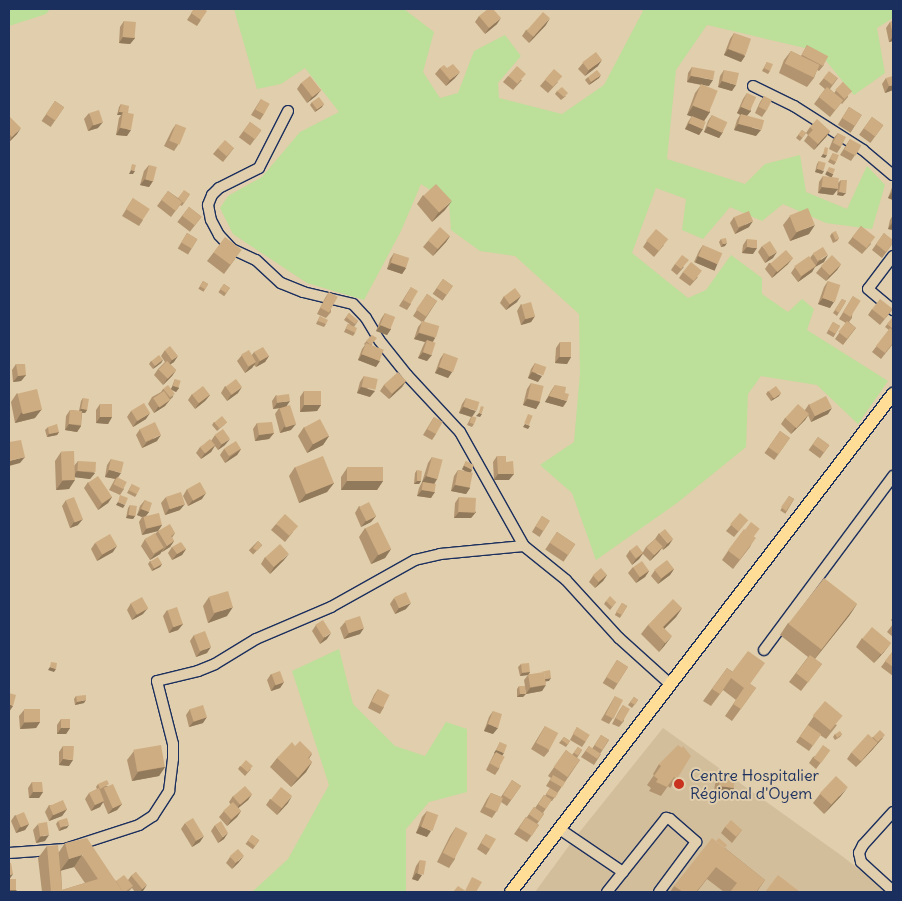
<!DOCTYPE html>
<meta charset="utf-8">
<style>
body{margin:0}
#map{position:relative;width:902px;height:901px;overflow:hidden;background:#e0ceac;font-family:Delius,sans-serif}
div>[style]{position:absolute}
.built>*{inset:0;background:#d3be9c}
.green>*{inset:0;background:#bcdf99}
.roads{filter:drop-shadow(1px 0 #1b2f5e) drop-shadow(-1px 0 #1b2f5e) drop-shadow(0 1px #1b2f5e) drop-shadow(0 -1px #1b2f5e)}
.minor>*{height:10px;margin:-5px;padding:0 5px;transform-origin:5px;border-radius:5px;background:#e0ceac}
.major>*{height:12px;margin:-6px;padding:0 6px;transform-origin:6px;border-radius:6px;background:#ffdd96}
.wall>*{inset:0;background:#b29570;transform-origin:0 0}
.shaded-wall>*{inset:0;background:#91795b;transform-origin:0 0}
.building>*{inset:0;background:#cfad82;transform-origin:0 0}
.dots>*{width:14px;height:14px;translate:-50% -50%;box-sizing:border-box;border:2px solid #e0ceac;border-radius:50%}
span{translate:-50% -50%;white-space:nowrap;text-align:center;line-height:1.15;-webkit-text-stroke:4px #e0ceac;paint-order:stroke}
.poi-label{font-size:16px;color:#1b2f5e}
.left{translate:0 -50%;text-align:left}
.frame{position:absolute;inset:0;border:10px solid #1b2f5e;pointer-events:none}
</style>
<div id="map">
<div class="built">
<i style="clip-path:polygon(663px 728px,842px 856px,888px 892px,535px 892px,574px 839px)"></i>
</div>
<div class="green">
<i style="clip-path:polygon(9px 9px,50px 9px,46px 14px,9px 26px)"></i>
<i style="clip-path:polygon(234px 9px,404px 9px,434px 32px,423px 72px,440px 98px,458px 93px,474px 51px,505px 35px,521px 56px,498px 83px,499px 98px,562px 114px,604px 85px,643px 11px,641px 9px,893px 9px,893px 18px,877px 28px,885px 73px,854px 95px,818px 51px,707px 25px,676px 70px,667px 159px,745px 184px,765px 164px,800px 155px,806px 192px,847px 209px,867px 166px,885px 185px,872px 229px,826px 223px,783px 204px,762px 221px,730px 207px,703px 239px,682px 230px,686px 199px,656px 188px,632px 253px,688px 298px,706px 290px,731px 255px,762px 278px,762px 294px,788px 312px,802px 299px,814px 309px,807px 330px,888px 381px,858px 424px,817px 385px,761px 376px,748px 394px,746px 447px,677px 503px,596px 560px,572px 493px,540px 465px,574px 442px,580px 373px,579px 314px,515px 256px,480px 251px,451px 230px,449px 202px,421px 184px,401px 231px,364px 300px,307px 283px,233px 234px,220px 208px,228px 196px,262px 177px,300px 132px,339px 112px,305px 68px,281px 84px,257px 89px)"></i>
<i style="clip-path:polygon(339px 649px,353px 704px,395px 746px,425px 756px,446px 722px,467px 729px,467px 792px,429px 802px,406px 829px,406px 892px,252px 892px,288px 859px,329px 785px,292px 671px)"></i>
</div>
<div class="roads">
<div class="minor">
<i style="left:753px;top:86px;width:46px;rotate:26deg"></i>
<i style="left:794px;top:106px;width:82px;rotate:32.5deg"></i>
<i style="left:863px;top:150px;width:39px;rotate:40deg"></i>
<i style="left:288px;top:111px;width:64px;rotate:117deg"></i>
<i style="left:259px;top:168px;width:45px;rotate:153.4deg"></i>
<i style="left:219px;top:188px;width:10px;rotate:135deg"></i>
<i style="left:212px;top:195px;width:11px;rotate:112deg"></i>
<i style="left:208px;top:205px;width:15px;rotate:79deg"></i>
<i style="left:211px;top:220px;width:17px;rotate:62deg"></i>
<i style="left:219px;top:235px;width:19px;rotate:47deg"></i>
<i style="left:232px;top:249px;width:26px;rotate:25deg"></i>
<i style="left:256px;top:260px;width:34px;rotate:43deg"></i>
<i style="left:281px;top:283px;width:24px;rotate:22deg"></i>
<i style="left:303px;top:292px;width:51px;rotate:13.5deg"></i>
<i style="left:353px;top:304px;width:19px;rotate:47deg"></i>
<i style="left:366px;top:318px;width:26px;rotate:59deg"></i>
<i style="left:379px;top:340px;width:45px;rotate:51.3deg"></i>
<i style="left:407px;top:375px;width:78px;rotate:47.1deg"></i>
<i style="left:460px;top:432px;width:131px;rotate:60.7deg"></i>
<i style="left:524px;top:546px;width:54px;rotate:39deg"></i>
<i style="left:566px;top:580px;width:79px;rotate:47.6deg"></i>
<i style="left:619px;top:638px;width:69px;rotate:42deg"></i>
<i style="left:893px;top:256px;width:41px;rotate:127.1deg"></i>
<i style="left:868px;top:289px;width:33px;rotate:40deg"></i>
<i style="left:764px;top:650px;width:217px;rotate:-53.4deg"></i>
<i style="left:893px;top:812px;width:45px;rotate:132.3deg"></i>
<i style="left:863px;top:845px;width:9px;rotate:117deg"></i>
<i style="left:859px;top:853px;width:9px;rotate:77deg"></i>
<i style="left:861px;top:862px;width:43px;rotate:42.2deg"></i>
<i style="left:561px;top:830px;width:75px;rotate:34.1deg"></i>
<i style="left:9px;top:853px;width:56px;rotate:-4.1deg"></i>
<i style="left:65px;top:849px;width:78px;rotate:-18deg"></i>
<i style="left:139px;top:825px;width:17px;rotate:-33deg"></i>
<i style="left:153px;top:816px;width:30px;rotate:-57deg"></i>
<i style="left:169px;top:791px;width:32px;rotate:-83deg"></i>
<i style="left:173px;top:759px;width:15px;rotate:-90deg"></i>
<i style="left:173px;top:744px;width:65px;rotate:-104.3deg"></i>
<i style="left:157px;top:681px;width:42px;rotate:-13.7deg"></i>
<i style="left:198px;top:671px;width:18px;rotate:-22deg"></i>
<i style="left:215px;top:664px;width:48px;rotate:-31.4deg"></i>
<i style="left:256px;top:639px;width:82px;rotate:-23.1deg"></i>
<i style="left:331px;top:607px;width:96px;rotate:-29.2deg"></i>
<i style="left:415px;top:560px;width:26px;rotate:-13deg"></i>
<i style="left:440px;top:554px;width:84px;rotate:-5.4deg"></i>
<i style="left:607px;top:892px;width:95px;rotate:-51.4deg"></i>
<i style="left:666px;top:818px;width:4px;rotate:14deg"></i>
<i style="left:670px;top:819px;width:35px;rotate:41deg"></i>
<i style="left:696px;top:842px;width:62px;rotate:126.5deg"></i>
</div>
<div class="major">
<i style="left:511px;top:892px;width:628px;rotate:-52.51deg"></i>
</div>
</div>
<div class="wall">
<i style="clip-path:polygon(194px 9px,201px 20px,197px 26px,187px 20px)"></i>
<i style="clip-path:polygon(479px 16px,497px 24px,485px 34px,475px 22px)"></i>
<i style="clip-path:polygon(124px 21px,135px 38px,130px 44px,119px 43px,120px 27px)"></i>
<i style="clip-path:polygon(893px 21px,893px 41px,889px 42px,886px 28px,890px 22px)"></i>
<i style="clip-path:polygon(546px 25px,529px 43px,522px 36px,526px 30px)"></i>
<i style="clip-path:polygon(734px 33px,745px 56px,741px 62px,724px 55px,730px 39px)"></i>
<i style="clip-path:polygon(807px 45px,824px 65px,819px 71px,817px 70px,814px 78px,807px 87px,779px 73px,784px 60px,791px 51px,801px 56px)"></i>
<i style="clip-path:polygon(767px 62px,770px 71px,768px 74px,762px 71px)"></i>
<i style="clip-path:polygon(583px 63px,598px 66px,585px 76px,578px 69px)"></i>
<i style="clip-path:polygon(692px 67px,709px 86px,703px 85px,710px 112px,704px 121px,703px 129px,699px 135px,685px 129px,688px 122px,692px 116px,687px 115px,695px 93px,701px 85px,687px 82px,688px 73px)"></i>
<i style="clip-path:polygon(440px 68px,447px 68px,455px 78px,446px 86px,435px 74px)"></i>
<i style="clip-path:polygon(724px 70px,732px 91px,718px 87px,720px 76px)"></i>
<i style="clip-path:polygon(508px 76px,522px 80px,513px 90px,503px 82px)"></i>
<i style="clip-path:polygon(588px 77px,599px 78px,589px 85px,585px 80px)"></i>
<i style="clip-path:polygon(824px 78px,838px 78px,830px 89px,834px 93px,843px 82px,848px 97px,842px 104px,841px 103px,830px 117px,814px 104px,825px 89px,819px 84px)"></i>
<i style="clip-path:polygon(886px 78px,893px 90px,885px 93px,882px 84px)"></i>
<i style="clip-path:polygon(545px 80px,558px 82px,548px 93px,540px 86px)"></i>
<i style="clip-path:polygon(301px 83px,321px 90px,316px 96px,307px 103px,297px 89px)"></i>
<i style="clip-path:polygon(557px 91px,566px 96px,561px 100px,555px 94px)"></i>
<i style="clip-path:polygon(747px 93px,751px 111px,747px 115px,756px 136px,734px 130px,737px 120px,740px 115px,737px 113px,743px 99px)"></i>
<i style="clip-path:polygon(764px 96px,766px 111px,762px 117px,755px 113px,760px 102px)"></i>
<i style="clip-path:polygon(261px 99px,264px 114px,260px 120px,251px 115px)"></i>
<i style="left:55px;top:101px;width:11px;height:24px;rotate:34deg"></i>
<i style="clip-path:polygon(312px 102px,322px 107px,315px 112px,310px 105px)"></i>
<i style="clip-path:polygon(121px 104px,128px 113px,127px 136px,116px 135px,119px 118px,121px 115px,117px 115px,119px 107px)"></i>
<i style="left:849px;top:107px;width:15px;height:21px;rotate:32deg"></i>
<i style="clip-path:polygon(89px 113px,98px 128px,88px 131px,84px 119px)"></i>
<i style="clip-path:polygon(712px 115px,723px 132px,719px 138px,704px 132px,708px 121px)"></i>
<i style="clip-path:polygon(9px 116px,17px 134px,9px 142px)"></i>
<i style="left:872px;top:117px;width:14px;height:22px;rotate:36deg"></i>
<i style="left:250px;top:122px;width:14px;height:19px;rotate:36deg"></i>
<i style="clip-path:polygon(176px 124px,178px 145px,174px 151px,164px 146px,172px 130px)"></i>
<i style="clip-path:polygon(810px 127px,830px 131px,826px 137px,814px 150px,804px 141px,808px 135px,806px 133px)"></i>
<i style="left:802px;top:130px;width:5px;height:10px;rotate:37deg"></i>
<i style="clip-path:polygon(838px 133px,841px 147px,837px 153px,829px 149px,833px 139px)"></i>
<i style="clip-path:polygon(850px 139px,855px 155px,851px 161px,840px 155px)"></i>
<i style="clip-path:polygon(218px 148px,234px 148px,223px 162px,213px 154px)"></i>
<i style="clip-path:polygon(833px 153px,836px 162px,834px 165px,828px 162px)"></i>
<i style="clip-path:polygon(819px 161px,822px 174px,815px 172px,817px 164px)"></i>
<i style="clip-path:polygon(149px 165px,153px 181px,149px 187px,140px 185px,144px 171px)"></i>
<i style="clip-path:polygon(823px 176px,838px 189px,833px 195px,818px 193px,819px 182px)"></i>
<i style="clip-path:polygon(841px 180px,843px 196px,837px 195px,838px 183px)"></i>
<i style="clip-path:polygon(893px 185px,893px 200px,888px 198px)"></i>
<i style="clip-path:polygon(168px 191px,178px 198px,190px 194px,182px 206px,180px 205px,171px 217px,157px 206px)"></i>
<i style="clip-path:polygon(423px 195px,445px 210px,432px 222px,417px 204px)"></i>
<i style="clip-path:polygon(133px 198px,143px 220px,139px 226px,122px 216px)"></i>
<i style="left:189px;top:207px;width:16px;height:19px;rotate:38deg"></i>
<i style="clip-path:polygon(893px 215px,893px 230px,888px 229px,890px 220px)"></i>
<i style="clip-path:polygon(790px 216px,809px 234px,790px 241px,783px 225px)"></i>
<i style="clip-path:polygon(734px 217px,749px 227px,735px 234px,730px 223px)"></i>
<i style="clip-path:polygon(861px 226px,871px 244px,862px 254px,848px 243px)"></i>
<i style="left:187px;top:233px;width:12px;height:18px;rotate:31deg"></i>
<i style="clip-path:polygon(832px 233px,839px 238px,837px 241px,833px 243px,830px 236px)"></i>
<i style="clip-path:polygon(884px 233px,893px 243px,882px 258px,872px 250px)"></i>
<i style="clip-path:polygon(450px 236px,446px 242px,433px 256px,423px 247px,428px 241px)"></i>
<i style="clip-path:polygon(721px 239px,725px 246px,721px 247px,719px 242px)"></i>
<i style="clip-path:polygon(747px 239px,753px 254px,742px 253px,743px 245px)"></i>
<i style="clip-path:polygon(647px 241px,664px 245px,654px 257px,643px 247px)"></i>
<i style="clip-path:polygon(703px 245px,717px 264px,713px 270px,694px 262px,699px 251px)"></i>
<i style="clip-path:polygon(762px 246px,773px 258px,765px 263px,758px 252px)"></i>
<i style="clip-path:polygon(214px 252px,235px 259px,224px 274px,207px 261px)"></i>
<i style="clip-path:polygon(394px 253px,406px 268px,402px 274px,387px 269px,390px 259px)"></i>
<i style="clip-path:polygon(813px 254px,824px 262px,815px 267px,812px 272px,798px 282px,791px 273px,795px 267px,810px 258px)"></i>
<i style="clip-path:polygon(769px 263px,788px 264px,772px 278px,765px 269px)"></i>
<i style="clip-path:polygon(675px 264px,684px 267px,677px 275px,671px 270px)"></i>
<i style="clip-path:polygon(841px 264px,837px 270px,826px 281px,816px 273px,821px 267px)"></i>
<i style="clip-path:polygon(683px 272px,698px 277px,690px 286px,679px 278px)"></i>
<i style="left:443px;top:279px;width:12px;height:18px;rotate:35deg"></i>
<i style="left:203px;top:281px;width:6px;height:9px;rotate:31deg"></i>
<i style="clip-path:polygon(828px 281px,830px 308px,818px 304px,824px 287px)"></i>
<i style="left:224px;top:284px;width:7px;height:10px;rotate:34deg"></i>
<i style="clip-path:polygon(411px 287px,411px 304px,407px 310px,399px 306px)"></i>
<i style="clip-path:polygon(329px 292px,331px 312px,326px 318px,317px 314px,325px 298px)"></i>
<i style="clip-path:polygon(427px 294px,437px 301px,424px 321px,435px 338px,433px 342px,427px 361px,418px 358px,423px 346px,425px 342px,414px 339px,418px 327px,422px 322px,413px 316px)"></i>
<i style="clip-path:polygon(504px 296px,517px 302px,506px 310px,500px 303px)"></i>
<i style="clip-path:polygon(853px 296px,852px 318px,849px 322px,856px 328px,843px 345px,835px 339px,846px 323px,839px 319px)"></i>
<i style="clip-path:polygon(842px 299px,846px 301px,837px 316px,833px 313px)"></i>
<i style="clip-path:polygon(521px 304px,535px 316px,531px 322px,521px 325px,517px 311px)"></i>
<i style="clip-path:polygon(872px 309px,893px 309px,880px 325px,868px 315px)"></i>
<i style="clip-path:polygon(349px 313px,358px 321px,354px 327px,355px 333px,353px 336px,344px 332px,348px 324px,351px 325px,344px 320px)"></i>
<i style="clip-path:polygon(385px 313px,391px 329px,387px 335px,376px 331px,381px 319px)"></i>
<i style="clip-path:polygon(320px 316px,326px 324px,324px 327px,316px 324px)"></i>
<i style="clip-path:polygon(893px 317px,893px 327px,892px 329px,893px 344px,881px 359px,872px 352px,889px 330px,885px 327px)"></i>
<i style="left:833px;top:322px;width:8px;height:13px;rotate:30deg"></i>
<i style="clip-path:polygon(372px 335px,372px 345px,376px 367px,358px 360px,362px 349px,365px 345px,364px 344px)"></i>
<i style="clip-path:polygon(560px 342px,571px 357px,567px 364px,555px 363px,556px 348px)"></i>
<i style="clip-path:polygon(165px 350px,174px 362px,170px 364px,176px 370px,172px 376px,163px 385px,154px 375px,158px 369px,165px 362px,161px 356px)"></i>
<i style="clip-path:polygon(254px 352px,269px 356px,265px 362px,256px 367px,254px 365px,252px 368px,245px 373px,237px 361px,242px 355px,252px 355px)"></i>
<i style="clip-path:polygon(444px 353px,452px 372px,448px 378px,435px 373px,440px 359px)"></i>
<i style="clip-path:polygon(163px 360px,161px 363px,153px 369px,149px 364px,151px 361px)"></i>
<i style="clip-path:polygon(535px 363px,538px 382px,528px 378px,531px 369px)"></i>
<i style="clip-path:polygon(16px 364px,26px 375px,21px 381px,13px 382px,12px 370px)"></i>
<i style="clip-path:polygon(364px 376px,370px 397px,357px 393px,360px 382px)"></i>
<i style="clip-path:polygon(175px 379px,179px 388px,176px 392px,171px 390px,173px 397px,169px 400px,165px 406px,154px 413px,148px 404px,152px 397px,161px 392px,163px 389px,171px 389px)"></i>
<i style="clip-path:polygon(406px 381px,402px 387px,389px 399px,380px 391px,384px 385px)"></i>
<i style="clip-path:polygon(531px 383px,540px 402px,536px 409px,523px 405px,527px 389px)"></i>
<i style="clip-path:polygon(555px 385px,563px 407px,545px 402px,551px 391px)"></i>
<i style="clip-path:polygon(225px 386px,238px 393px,227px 401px,221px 393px)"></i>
<i style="clip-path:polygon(304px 391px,321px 405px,317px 411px,300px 412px,300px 397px)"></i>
<i style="clip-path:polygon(768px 391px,779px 396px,771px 401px,766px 394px)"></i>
<i style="clip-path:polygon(17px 393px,35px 418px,15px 423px,11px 402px)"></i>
<i style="clip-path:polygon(192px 394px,210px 395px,205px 401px,195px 409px,188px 400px)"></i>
<i style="clip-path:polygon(276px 395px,287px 405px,291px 430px,280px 433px,275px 414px,279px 408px,273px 409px,272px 401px)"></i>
<i style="clip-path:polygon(83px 398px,87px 410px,85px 413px,82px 413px,81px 426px,77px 432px,65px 430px,66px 416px,70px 410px,79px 411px,81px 401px)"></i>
<i style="clip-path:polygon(466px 398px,474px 424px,472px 427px,467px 425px,471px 417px,459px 413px,462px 404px)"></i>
<i style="clip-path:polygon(100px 404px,112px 417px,108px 424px,96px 423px,96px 410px)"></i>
<i style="clip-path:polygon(809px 404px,828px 414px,811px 422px,808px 415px,805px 420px,791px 434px,781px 424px,785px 418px,805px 410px)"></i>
<i style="clip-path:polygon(131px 411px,146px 419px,133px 427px,127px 417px)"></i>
<i style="clip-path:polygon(434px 417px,436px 434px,432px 440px,423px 435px)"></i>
<i style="clip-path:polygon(214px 422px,227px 422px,224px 425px,217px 431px,212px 425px)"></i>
<i style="clip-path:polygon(257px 423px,274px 433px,269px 439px,255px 441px,253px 429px)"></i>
<i style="clip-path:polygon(48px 427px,59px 432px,57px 435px,47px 437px,45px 430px)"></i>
<i style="clip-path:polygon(304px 427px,329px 436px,323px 445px,307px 453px,298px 436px)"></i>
<i style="clip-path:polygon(140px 429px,157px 441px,142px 448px,136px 435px)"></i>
<i style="left:780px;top:431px;width:12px;height:27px;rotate:35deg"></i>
<i style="clip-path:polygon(215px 435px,225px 445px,218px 450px,215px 446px,211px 452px,201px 459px,196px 453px,200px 447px,211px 441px)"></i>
<i style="left:818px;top:437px;width:14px;height:16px;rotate:36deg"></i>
<i style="clip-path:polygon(224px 449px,241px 449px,237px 455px,225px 463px,220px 455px)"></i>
<i style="clip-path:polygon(61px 452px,74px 466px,78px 461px,95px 473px,90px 479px,75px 477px,69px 489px,56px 490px,55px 461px)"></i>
<i style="clip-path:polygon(497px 456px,509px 480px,494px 480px,493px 462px)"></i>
<i style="clip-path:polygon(432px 457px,437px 479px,435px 483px,431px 498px,417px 496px,419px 488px,422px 482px,428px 463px)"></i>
<i style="clip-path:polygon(111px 459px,118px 478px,124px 489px,120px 495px,109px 490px,115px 479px,105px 477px,107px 465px)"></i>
<i style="clip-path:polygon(466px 461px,472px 470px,470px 472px,470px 488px,466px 494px,451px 491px,454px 476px,458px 470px,470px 472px,462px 469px)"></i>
<i style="clip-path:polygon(295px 467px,334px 483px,327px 492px,299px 503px,289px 476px)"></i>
<i style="clip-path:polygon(347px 468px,383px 481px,377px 490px,341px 490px,341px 477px)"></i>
<i style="clip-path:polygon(417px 470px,421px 481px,419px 484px,414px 484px,415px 473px)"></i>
<i style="clip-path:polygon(88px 482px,112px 497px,108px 503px,98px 510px,84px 488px)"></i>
<i style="clip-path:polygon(132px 484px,137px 494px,135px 497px,127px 493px)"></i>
<i style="clip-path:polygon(187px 489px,202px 499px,188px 506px,183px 496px)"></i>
<i style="left:789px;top:496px;width:6px;height:17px;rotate:31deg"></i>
<i style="clip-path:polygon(166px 497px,180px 510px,165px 515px,161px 503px)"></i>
<i style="clip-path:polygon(459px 497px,476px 512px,471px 518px,454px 518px,455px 503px)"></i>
<i style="clip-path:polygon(66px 500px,78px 525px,70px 528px,62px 506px)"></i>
<i style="clip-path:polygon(145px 500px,149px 512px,146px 516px,162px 525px,158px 531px,175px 533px,172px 538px,174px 541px,170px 547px,162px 552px,162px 551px,160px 554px,150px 560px,141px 546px,145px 539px,155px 534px,158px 531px,142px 535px,139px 522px,142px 517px,137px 515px,140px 506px)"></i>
<i style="clip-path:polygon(130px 505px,135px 516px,133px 519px,126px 518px,128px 508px)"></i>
<i style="clip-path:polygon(359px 506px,376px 516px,371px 522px,361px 527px,355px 513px)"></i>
<i style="left:542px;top:516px;width:9px;height:19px;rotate:32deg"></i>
<i style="clip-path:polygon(276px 524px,293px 532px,285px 542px,271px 530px)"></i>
<i style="clip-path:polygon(731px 525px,743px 526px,734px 537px,726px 531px)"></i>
<i style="clip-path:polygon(365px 528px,391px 549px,385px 558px,371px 564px,359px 537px)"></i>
<i style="left:557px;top:532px;width:22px;height:21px;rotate:34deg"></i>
<i style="clip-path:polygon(659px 533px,669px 545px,663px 550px,662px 548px,658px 553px,650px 561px,643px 554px,639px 559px,632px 565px,626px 556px,630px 550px,643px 552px,646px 547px,655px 539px)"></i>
<i style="clip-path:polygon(755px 537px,750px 547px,733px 569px,722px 560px,728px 551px)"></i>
<i style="left:258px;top:541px;width:6px;height:13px;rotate:45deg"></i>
<i style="clip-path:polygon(95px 543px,113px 552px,97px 561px,91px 549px)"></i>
<i style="clip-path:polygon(172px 547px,186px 549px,182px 555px,172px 560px,168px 553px)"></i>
<i style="clip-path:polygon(265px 557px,284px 560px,270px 574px,261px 564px)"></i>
<i style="clip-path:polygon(150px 561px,162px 564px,160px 567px,152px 571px,148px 564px)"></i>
<i style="clip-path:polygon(633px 567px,649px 571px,645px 577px,636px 583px,628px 573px)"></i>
<i style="clip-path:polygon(674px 569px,670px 575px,658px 584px,651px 576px,655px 570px)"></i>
<i style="clip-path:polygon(607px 575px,603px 581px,595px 588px,589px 582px,593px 576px)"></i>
<i style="clip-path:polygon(209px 597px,227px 616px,208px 623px,203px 606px)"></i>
<i style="clip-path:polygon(394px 598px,406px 609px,395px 614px,390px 604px)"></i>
<i style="clip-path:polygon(606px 601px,616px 602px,610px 610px,604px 604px)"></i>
<i style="clip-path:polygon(131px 603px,143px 614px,132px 620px,127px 610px)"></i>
<i style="left:622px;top:603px;width:6px;height:14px;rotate:31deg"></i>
<i style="clip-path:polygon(857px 604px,849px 616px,815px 659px,822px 664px,801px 691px,789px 682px,808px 657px,780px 635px,788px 623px)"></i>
<i style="clip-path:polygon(682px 608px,676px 617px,665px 628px,665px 645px,659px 652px,641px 634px,648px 625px)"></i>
<i style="clip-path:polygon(167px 610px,183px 624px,178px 630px,169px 633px,163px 616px)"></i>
<i style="clip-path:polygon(893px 617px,893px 623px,891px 620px)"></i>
<i style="clip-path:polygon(345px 622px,360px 634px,344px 639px,340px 628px)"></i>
<i style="clip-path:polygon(893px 624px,893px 637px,887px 632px)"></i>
<i style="clip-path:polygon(316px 625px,327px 639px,320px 644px,312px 631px)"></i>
<i style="clip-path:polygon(194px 635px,207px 653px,196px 657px,190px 641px)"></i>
<i style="clip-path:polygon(862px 638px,884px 652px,874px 663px,856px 647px)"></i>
<i style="clip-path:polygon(893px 651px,893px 676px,881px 667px)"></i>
<i style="left:617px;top:660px;width:13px;height:27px;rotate:32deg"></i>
<i style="clip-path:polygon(521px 664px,530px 672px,529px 674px,549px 681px,546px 681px,542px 691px,526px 694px,525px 689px,523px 697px,517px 697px,517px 689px,519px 686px,525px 686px,524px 680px,528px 675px,520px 676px,518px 667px)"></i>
<i style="clip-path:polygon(727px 668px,756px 688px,732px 721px,725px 716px,736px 700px,723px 690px,711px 706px,703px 701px)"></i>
<i style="clip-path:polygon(271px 674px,284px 682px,280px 688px,271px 691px,267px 680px)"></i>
<i style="clip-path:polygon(378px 689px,384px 707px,380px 714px,368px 708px,374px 695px)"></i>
<i style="clip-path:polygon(76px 696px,84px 703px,75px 705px,74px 699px)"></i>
<i style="clip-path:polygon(615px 696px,613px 718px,609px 724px,601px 720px)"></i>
<i style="left:634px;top:697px;width:5px;height:10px;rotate:37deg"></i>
<i style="clip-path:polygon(623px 705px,624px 721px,619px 727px,612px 724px,619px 711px)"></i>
<i style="clip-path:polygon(190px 709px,203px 723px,189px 727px,186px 715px)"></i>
<i style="clip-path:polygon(24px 710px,40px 722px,36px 728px,20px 729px,19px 716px)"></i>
<i style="clip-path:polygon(493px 711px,493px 734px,484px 731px,489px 717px)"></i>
<i style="clip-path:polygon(814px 716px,837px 725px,826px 739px,820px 735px,809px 751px,796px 742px)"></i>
<i style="clip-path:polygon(61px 719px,70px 728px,66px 734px,57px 734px,57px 725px)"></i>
<i style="clip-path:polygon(545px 726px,549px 751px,544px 757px,531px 749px)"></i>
<i style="clip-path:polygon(577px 727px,586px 741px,582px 747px,570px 740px)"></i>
<i style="clip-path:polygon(835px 734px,842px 734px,840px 737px,835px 740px,833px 737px)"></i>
<i style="clip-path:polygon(601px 735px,609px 740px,600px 754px,601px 754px,594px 765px,581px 757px,589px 746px,592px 749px)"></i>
<i style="clip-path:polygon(564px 737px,570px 741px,566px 747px,559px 743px)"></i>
<i style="clip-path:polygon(873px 737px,883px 738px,877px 744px,873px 749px,856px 767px,847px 759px,851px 753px)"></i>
<i style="clip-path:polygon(500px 742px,502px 755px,499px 769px,495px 775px,486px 770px)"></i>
<i style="clip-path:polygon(63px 746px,69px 766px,59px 765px,59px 752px)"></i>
<i style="clip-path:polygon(295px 746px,312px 754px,309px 759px,312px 762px,306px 772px,291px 787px,270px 767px,277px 758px)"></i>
<i style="clip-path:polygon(578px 747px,582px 750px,577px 758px,580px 760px,552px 801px,551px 801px,543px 813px,544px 814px,537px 824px,539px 825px,527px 842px,514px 834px,526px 817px,527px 817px,534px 807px,535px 808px,544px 795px,545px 796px,550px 788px,546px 786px,551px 778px,548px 776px,566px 750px,572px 755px)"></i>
<i style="clip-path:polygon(830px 750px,816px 769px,809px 763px,813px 757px)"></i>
<i style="clip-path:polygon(134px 751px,165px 767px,159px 776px,132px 781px,127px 760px)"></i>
<i style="clip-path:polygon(659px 764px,677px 779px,670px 788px,668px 786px,661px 796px,649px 791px,651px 788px,647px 785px,654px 775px,653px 774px)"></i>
<i style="clip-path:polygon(240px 766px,251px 769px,245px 776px,238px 769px)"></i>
<i style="clip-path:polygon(720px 778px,734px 788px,730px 794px,714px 792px,715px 784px)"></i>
<i style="clip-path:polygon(512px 780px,521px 786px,507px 806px,501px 802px,496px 812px,492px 818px,480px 812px,487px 799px,491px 793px,501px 797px)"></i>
<i style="clip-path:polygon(32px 782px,43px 792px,39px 798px,29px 798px,28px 788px)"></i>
<i style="clip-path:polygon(98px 784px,108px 786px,122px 804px,117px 810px,108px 814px,103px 802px,100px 807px,91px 811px,85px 799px,89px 793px,97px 789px,96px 787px)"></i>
<i style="clip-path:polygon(252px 794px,248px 800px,238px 808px,241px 811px,237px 817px,227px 826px,219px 817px,224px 811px,231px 805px,229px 802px,233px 796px)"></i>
<i style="clip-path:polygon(820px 794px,841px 796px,824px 814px,813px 803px)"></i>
<i style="clip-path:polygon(270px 799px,288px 803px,277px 815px,266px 805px)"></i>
<i style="clip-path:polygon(49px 805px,67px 809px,62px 816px,49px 821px,45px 812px)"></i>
<i style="clip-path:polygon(427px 811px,427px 837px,416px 833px,422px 817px)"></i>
<i style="clip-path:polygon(15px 815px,29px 824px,25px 830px,16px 833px,11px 821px)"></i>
<i style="clip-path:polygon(58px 821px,67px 828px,59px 831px,56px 824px)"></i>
<i style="clip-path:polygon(185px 823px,200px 842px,192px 847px,181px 829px)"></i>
<i style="clip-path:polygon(38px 824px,45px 841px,36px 843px,33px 830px)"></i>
<i style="clip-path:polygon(215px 825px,224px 839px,218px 843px,211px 831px)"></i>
<i style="clip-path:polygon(456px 827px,455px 859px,449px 868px,437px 862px,450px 836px)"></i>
<i style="clip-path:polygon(725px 827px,742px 830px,732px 843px,721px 833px)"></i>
<i style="clip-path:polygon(486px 834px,490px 849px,486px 855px,477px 849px)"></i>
<i style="left:252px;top:835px;width:9px;height:11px;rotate:36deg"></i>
<i style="clip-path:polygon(evenodd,65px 843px,116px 881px,128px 880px,131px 876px,136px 872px,143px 891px,141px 892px,135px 892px,132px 888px,128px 892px,42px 892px,38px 858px,47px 846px,59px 852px,65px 843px,74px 867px,85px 883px,62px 890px,61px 870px,74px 867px)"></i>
<i style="clip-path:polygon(725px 848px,765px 880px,757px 892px,724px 892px,707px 879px,697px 892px,670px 892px,674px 886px)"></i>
<i style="clip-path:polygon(230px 857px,239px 862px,232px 869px,226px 863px)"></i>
<i style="clip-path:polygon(420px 860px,418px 881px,412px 879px,416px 866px)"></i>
</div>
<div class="shaded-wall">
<i style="clip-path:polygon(501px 18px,497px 24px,485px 34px,489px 28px)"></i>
<i style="clip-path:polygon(550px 18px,546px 25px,529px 43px,533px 37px)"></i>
<i style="clip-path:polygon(893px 36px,893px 41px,889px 42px)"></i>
<i style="clip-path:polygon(123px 37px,135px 38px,130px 44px,119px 43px)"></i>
<i style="clip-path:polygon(728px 49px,745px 56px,741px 62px,724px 55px)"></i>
<i style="clip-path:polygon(602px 60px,598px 66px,585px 76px,589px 70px)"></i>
<i style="clip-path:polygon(460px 72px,455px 78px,446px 86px,450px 80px)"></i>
<i style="clip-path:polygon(601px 75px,599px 78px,589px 85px,591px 82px)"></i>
<i style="clip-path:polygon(691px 76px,713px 80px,709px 86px,687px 82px)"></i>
<i style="clip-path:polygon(722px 81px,736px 85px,732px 91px,718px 87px)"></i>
<i style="clip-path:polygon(893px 85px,893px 90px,885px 93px,889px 86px)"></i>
<i style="clip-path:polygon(321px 90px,316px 96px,307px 103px,312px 97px)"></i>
<i style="clip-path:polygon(324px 104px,322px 107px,315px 112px,317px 109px)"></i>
<i style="clip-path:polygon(693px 106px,710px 112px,704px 121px,687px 115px)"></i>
<i style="clip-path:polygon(741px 107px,751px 111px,746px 117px,737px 113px)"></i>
<i style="clip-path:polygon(119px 112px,123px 112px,121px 115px,117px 115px)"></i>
<i style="clip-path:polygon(103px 122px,98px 128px,88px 131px,93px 125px)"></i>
<i style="clip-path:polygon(689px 123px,703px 129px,699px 135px,685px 129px)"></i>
<i style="clip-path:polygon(738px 124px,761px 130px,756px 136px,734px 130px)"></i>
<i style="clip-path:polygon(708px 126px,723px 132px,719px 138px,704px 132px)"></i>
<i style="clip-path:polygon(21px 128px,17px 134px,9px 142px,12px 137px)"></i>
<i style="clip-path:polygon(120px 128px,131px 130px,127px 136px,116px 135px)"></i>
<i style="clip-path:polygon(830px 131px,826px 137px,814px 150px,818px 144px)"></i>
<i style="clip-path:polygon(823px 154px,827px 155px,825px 158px,821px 157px)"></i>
<i style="clip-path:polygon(817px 169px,824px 171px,822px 174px,815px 172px)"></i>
<i style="clip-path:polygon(131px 170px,135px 171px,133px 174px,129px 174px)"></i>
<i style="left:827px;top:171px;width:7px;height:4px;rotate:27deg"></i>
<i style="clip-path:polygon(145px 179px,153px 181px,149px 187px,140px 185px)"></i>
<i style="clip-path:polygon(822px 187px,838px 189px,833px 195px,818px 193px)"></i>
<i style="clip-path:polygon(839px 192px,846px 193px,843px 196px,837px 195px)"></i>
<i style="clip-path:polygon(892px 192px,893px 192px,893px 200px,888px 198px)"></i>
<i style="clip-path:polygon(452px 201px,445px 210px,432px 222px,438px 213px)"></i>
<i style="clip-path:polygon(753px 221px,749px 227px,735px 234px,739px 228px)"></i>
<i style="clip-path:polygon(892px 223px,893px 223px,893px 230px,888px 229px)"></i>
<i style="clip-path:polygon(815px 225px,809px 234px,790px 241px,797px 232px)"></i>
<i style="clip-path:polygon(450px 236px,446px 242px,433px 256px,437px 250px)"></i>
<i style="clip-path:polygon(727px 243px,725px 246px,721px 247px,723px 244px)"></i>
<i style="clip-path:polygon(747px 247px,757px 248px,753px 254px,742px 253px)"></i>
<i style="clip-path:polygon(777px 252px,773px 258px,765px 263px,769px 257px)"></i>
<i style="clip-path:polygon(828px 255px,824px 262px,815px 267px,812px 272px,798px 282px,802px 276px,815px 267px,818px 262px)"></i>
<i style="left:698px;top:256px;width:21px;height:7px;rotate:23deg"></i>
<i style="clip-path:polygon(793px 258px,788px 264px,772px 278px,776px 272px)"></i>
<i style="clip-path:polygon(391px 263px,406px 268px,402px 274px,387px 269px)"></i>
<i style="clip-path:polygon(841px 264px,837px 270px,826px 281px,830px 275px)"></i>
<i style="clip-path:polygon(521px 296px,517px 302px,506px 310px,510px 304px)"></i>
<i style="clip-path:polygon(823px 298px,834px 302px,830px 308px,818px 304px)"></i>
<i style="clip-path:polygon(535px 316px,531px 322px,521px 325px,525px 319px)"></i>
<i style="clip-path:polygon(381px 325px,391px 329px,387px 335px,376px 331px)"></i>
<i style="clip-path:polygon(419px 333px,435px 338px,431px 344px,427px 340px,425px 342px,414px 339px)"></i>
<i style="clip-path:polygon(423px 352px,432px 355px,427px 361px,418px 358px)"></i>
<i style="clip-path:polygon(362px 354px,380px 361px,376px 367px,358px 360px)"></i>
<i style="clip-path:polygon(178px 356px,174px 362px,168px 366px,172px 360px)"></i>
<i style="clip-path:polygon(269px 356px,265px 362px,256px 367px,260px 361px)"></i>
<i style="clip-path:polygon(559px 357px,571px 357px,567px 364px,555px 363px)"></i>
<i style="clip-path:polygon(163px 360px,161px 363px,153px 369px,155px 366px)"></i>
<i style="clip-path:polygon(256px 362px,252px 368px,245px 373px,249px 367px)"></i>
<i style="clip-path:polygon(439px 367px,452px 372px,448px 378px,435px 373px)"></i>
<i style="clip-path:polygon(176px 370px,172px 376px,163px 385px,167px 379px)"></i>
<i style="clip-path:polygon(532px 372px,542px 376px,538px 382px,528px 378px)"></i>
<i style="clip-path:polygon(26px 375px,21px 381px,13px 382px,18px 376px)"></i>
<i style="clip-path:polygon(406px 381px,402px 387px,389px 399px,393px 393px)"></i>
<i style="clip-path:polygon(173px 386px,179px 388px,176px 392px,171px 389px)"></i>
<i style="clip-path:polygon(242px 387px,238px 393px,227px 401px,231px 395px)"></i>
<i style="clip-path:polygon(361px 387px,375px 391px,370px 397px,357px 393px)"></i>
<i style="clip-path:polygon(781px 393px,779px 396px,771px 401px,773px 398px)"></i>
<i style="clip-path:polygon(175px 394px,169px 401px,170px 400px,165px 406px,154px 413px,158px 407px,168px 401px)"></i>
<i style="clip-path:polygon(210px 395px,205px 401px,195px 409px,199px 403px)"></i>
<i style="clip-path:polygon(549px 396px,567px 401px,563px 407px,545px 402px)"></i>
<i style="clip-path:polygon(527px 399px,540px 402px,536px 409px,523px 405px)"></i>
<i style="clip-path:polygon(290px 401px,286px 407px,273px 409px,277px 403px)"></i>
<i style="clip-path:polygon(304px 405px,321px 405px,317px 411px,300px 412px)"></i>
<i style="clip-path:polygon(463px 407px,476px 411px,472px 417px,459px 413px)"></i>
<i style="clip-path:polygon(832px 408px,828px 414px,811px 422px,815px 416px)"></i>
<i style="clip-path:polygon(42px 409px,35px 418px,15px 423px,21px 413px)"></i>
<i style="clip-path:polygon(81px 409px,87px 410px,85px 413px,78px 412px)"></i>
<i style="clip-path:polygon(150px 413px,146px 419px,133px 427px,137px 421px)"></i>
<i style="clip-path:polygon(479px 413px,482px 414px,480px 417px,476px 416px)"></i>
<i style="clip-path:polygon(809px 414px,805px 420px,791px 434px,795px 428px)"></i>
<i style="clip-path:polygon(100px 417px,112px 417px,108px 424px,96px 423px)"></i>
<i style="clip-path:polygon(69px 424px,81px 426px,77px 432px,65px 430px)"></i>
<i style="clip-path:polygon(296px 424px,291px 430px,280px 433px,284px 427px)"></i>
<i style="clip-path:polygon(525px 424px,530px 426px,528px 429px,523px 427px)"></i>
<i style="clip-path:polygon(59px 432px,57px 435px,47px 437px,49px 434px)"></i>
<i style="clip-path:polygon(274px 433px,269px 439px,255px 441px,259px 435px)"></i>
<i style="clip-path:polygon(161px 435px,157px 441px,142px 448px,147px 442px)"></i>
<i style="clip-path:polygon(329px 436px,323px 445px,307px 453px,313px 444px)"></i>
<i style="clip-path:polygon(230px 439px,225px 445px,218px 450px,222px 444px)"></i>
<i style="clip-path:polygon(215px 445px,211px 452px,201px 459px,205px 453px)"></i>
<i style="clip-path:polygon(241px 449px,237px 455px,225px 463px,230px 457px)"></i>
<i style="clip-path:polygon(25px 457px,20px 463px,9px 466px,9px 461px)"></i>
<i style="left:464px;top:466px;width:9px;height:4px;rotate:27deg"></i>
<i style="clip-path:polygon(109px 470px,121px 473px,117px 479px,105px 477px)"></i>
<i style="clip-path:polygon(77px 471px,95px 473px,90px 479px,73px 477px)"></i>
<i style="clip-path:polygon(498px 474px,514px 474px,509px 480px,494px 480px)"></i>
<i style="clip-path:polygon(426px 476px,437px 479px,433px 485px,422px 482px)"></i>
<i style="clip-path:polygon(63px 480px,75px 480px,69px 489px,56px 490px)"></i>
<i style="clip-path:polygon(347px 481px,383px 481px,377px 490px,341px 490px)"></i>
<i style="clip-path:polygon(417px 481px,421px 481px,419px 484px,414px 484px)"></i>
<i style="clip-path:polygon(334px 483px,327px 492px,299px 503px,306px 494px)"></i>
<i style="clip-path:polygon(455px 485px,470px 488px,466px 494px,451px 491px)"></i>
<i style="clip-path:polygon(422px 490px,435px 492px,431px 498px,417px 496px)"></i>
<i style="clip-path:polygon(206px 493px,202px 499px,188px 506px,193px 500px)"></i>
<i style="clip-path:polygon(112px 497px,108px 503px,98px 510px,102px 504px)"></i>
<i style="clip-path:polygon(118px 502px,125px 505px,123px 508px,116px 505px)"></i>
<i style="clip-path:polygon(185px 504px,180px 510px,165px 515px,169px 509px)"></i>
<i style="clip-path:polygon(141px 509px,149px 512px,144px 518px,143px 516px,142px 517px,137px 515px)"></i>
<i style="clip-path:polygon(459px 512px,476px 512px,471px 518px,454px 518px)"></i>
<i style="clip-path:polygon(128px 515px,135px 516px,133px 519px,126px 518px)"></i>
<i style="clip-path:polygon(376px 516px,371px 522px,361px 527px,366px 521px)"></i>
<i style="clip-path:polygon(83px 519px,78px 525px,70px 528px,74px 522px)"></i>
<i style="clip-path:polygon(162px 525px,158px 531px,142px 535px,146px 529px)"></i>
<i style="clip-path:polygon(673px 539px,669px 545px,663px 550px,667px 544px)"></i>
<i style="clip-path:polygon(174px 541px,170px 547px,162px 552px,167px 546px)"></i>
<i style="clip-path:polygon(117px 546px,113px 552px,97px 561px,102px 555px)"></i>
<i style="clip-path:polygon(663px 547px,658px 553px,650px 561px,654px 555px)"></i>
<i style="clip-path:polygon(164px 548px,160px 554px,150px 560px,155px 554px)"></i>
<i style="clip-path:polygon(186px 549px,182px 555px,172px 560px,177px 554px)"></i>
<i style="clip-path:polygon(391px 549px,385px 558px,371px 564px,378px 555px)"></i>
<i style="clip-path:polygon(643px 553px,639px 559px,632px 565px,636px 559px)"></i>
<i style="clip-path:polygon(289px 554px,284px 560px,270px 574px,274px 567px)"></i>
<i style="clip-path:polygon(162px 564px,160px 567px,152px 571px,154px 568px)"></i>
<i style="clip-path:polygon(674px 569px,670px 575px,658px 584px,662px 578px)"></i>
<i style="clip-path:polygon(649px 571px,645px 577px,636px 583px,640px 577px)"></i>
<i style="clip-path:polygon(607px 575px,603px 581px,595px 588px,599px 582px)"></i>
<i style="clip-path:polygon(411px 603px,406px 609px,395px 614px,399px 608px)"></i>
<i style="clip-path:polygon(857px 604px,849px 616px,813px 661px,822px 649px)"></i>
<i style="clip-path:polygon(233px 607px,227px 616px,208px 623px,215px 613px)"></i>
<i style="clip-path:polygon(148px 608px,143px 614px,132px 620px,137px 614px)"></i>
<i style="clip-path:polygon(682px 608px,676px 617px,657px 636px,663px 627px)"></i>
<i style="clip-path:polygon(183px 624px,178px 630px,169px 633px,173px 627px)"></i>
<i style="clip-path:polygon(364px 628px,360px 634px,344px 639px,349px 633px)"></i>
<i style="clip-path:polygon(331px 633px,327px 639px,320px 644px,324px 638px)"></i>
<i style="clip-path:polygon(672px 636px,665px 645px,659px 652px,665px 643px)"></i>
<i style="clip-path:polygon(891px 643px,884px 652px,874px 663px,881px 654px)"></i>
<i style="clip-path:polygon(211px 647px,207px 653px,196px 657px,201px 651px)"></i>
<i style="clip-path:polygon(50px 667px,56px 669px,54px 672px,48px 670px)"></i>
<i style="clip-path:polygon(530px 672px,528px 675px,520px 676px,522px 673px)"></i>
<i style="clip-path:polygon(551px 678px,549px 681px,540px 682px,543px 679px)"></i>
<i style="clip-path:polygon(284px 682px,280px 688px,271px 691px,275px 685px)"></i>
<i style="clip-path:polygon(546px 685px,542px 691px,526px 694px,530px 688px)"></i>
<i style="clip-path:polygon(520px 694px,526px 694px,523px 697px,517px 697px)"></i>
<i style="clip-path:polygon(86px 700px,84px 703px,75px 705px,77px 702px)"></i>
<i style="clip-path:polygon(9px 704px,13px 706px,9px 712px)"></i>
<i style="clip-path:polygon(207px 717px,203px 723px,189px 727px,194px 721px)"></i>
<i style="clip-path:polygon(40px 722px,36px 728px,20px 729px,24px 723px)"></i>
<i style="clip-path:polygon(488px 724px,498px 728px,493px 734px,484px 731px)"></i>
<i style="clip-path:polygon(61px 728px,70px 728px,66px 734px,57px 734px)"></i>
<i style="clip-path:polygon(885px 735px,873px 749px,856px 767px,861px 761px,878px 742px)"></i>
<i style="clip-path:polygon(496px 750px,504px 753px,502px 756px,494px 753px)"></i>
<i style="clip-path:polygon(63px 759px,73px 760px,69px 766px,59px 765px)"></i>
<i style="clip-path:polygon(312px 762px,306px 772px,291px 787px,298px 778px)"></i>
<i style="clip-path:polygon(165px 767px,159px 776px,132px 781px,138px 772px)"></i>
<i style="clip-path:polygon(719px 786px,734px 788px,730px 794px,714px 792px)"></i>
<i style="clip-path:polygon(848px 787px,841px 796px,824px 814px,831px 805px)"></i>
<i style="clip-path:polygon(33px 792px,43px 792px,39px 798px,29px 798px)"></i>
<i style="clip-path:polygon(252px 794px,248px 800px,236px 810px,240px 804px)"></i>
<i style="clip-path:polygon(292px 796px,288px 803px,277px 815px,281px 809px)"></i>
<i style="clip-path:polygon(104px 801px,100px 807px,91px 811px,95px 805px)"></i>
<i style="clip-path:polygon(122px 804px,117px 810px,108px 814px,113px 808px)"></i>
<i style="clip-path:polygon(67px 809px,62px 816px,49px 821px,53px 815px)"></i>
<i style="clip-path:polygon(241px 811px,237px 817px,227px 826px,231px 820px)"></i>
<i style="clip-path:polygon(29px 824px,25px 830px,16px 833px,20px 827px)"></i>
<i style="clip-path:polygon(69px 825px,67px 828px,59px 831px,61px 828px)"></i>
<i style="clip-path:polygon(420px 826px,431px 831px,427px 837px,416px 833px)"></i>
<i style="clip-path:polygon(228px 833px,224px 839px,218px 843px,223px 837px)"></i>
<i style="clip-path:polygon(49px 835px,45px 841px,36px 843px,40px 837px)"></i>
<i style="clip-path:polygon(204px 836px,200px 842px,192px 847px,196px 841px)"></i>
<i style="clip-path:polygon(82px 855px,74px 867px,60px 871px,69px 859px)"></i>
<i style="clip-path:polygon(244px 856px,239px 862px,232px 869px,236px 863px)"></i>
<i style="clip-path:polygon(416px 873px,422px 875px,418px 881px,412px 879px)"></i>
<i style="clip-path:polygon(13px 874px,9px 880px,9px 875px)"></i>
<i style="clip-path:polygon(147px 885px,143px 891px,140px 892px,142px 889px)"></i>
<i style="clip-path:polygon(9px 890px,17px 890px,15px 892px,9px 892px)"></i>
</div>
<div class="building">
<i style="clip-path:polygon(194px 9px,204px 9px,207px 11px,201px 20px,191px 13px)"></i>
<i style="clip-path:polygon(488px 9px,493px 9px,501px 18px,489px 28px,479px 16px)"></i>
<i style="left:543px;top:12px;width:9px;height:25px;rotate:41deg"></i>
<i style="left:124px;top:21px;width:12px;height:16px;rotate:5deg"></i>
<i style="clip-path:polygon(893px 21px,893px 35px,890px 22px)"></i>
<i style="left:734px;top:33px;width:18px;height:17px;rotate:19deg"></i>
<i style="left:807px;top:45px;width:24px;height:11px;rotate:28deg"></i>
<i style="left:791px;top:51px;width:32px;height:14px;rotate:26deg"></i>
<i style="left:596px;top:52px;width:10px;height:17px;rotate:53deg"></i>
<i style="clip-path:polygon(767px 62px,773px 64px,770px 71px,764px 68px)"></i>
<i style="clip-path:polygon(453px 64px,460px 72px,450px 80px,440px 68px,444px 65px,447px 68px)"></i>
<i style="left:517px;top:66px;width:12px;height:13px;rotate:42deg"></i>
<i style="left:692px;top:67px;width:23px;height:9px;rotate:10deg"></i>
<i style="left:554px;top:69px;width:11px;height:14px;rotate:41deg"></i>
<i style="clip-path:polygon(597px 70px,601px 75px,591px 82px,588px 77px)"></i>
<i style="clip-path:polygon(724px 70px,739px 73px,736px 85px,722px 81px)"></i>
<i style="left:829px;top:71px;width:11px;height:9px;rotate:38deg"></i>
<i style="left:310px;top:76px;width:18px;height:11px;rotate:52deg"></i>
<i style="clip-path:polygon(893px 76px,893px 85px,889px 86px,886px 78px)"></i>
<i style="left:843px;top:82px;width:13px;height:11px;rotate:45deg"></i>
<i style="left:701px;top:84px;width:18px;height:23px;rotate:22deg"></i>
<i style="clip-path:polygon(562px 87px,568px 93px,564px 97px,557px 91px)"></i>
<i style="left:827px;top:87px;width:21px;height:13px;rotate:39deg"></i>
<i style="left:747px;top:93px;width:10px;height:15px;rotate:24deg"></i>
<i style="left:764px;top:96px;width:9px;height:12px;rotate:27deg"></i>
<i style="left:319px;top:97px;width:9px;height:9px;rotate:54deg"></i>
<i style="left:261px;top:99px;width:10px;height:12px;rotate:29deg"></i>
<i style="left:55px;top:101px;width:11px;height:16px;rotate:34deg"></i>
<i style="clip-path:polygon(121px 104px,129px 106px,128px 113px,119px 112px)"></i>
<i style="left:849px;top:107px;width:15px;height:13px;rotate:32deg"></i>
<i style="left:99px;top:110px;width:13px;height:10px;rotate:72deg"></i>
<i style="left:123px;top:112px;width:11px;height:16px;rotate:10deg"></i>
<i style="left:741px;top:114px;width:24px;height:10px;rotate:15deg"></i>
<i style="left:712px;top:115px;width:17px;height:12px;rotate:25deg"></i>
<i style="clip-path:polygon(9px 116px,21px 128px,12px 137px,9px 134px)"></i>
<i style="left:692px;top:116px;width:15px;height:8px;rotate:23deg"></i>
<i style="left:872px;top:117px;width:14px;height:14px;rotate:36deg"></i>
<i style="clip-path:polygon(817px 119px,830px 131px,818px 144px,808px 135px,813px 130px,810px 127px)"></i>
<i style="left:250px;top:122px;width:14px;height:11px;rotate:36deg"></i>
<i style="left:176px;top:124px;width:11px;height:18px;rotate:22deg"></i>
<i style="left:802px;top:130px;width:5px;height:6px;rotate:37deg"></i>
<i style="left:838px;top:133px;width:9px;height:11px;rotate:27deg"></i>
<i style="left:850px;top:139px;width:13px;height:12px;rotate:29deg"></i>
<i style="left:225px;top:140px;width:12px;height:11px;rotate:42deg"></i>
<i style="clip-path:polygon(825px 147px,828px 148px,827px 155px,823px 154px)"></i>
<i style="clip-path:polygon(833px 153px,839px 155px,836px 162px,830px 159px)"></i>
<i style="left:819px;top:161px;width:7px;height:8px;rotate:16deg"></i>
<i style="left:132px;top:164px;width:4px;height:6px;rotate:14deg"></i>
<i style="left:149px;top:165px;width:8px;height:15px;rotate:14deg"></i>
<i style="clip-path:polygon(829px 167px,835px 169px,833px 174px,827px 171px)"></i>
<i style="left:823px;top:176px;width:16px;height:11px;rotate:7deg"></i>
<i style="clip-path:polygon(841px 180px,847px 180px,846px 193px,839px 192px)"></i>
<i style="left:436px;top:184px;width:23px;height:17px;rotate:47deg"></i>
<i style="clip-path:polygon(184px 190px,190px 194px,184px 203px,178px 198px)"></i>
<i style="left:168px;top:191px;width:18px;height:11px;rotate:38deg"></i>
<i style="left:133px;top:198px;width:20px;height:13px;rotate:33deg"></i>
<i style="left:189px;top:207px;width:16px;height:11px;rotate:38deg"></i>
<i style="left:808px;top:208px;width:18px;height:20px;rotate:68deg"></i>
<i style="left:749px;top:211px;width:11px;height:16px;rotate:68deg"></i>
<i style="left:861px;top:226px;width:18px;height:14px;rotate:38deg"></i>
<i style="left:440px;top:227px;width:13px;height:18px;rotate:42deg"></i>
<i style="left:656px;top:229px;width:16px;height:15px;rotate:40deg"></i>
<i style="left:836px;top:231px;width:8px;height:4px;rotate:67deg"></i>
<i style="left:187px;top:233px;width:12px;height:11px;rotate:31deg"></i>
<i style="clip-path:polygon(884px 233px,893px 240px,893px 243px,886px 252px,876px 244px)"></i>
<i style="left:225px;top:237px;width:21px;height:19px;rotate:37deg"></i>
<i style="clip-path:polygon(726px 238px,727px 243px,723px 244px,721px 239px)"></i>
<i style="clip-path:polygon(747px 239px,757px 240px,757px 248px,747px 247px)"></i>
<i style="left:770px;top:241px;width:13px;height:9px;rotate:58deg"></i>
<i style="left:703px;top:245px;width:21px;height:12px;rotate:23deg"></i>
<i style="left:823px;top:247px;width:9px;height:12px;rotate:58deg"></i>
<i style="left:786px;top:250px;width:11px;height:21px;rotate:49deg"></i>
<i style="left:394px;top:253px;width:16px;height:10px;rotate:18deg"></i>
<i style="clip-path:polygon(682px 255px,689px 260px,681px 269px,675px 264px)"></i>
<i style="left:832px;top:255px;width:13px;height:16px;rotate:45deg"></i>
<i style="left:809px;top:256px;width:12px;height:18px;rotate:55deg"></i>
<i style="left:691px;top:262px;width:14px;height:13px;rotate:39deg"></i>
<i style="left:443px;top:279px;width:12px;height:11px;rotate:35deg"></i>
<i style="left:203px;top:281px;width:6px;height:6px;rotate:31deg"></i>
<i style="left:828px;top:281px;width:13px;height:18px;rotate:18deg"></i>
<i style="clip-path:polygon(224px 284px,230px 288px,226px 293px,220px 289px)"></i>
<i style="left:411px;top:287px;width:8px;height:15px;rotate:30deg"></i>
<i style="left:515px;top:288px;width:10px;height:14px;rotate:53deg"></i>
<i style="left:329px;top:292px;width:10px;height:18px;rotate:29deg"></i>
<i style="left:427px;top:294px;width:12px;height:19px;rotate:35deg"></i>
<i style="left:853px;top:296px;width:9px;height:19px;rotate:32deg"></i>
<i style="clip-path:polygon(842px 299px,846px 301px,839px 313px,835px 310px)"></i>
<i style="left:880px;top:299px;width:16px;height:13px;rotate:38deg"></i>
<i style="left:531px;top:302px;width:15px;height:10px;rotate:74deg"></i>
<i style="clip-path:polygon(349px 313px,358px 321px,355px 324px,346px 317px)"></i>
<i style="left:385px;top:313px;width:11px;height:13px;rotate:22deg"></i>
<i style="clip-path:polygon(320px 316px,328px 320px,326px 324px,318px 321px)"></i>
<i style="clip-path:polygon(893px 317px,893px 327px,892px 328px,887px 324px)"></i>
<i style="left:422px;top:321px;width:18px;height:12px;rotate:16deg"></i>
<i style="left:847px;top:321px;width:11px;height:14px;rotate:38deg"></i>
<i style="left:833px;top:322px;width:8px;height:9px;rotate:30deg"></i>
<i style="left:348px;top:324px;width:10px;height:5px;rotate:24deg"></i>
<i style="clip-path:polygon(890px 328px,893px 331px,893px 343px,885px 353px,876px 346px)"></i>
<i style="clip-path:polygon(372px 335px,377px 338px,371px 345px,366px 341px)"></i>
<i style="left:427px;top:340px;width:9px;height:13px;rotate:18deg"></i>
<i style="left:560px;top:342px;width:11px;height:15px"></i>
<i style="left:366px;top:343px;width:19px;height:12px;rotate:21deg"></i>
<i style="clip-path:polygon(170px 346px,178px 356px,172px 360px,165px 350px)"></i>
<i style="clip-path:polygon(263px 347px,269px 356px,260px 361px,254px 352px)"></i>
<i style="left:249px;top:350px;width:14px;height:9px;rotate:60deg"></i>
<i style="left:444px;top:353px;width:15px;height:15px;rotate:20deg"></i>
<i style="left:159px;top:355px;width:6px;height:10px;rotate:51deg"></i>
<i style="left:167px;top:361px;width:13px;height:12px;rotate:45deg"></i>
<i style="left:535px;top:363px;width:12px;height:9px;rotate:20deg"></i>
<i style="clip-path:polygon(16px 364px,25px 364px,26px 375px,18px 376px)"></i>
<i style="left:398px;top:372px;width:12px;height:19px;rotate:48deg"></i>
<i style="left:364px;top:376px;width:14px;height:11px;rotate:12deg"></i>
<i style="left:175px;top:379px;width:6px;height:7px;rotate:18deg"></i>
<i style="left:236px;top:379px;width:10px;height:13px;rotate:53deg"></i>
<i style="left:531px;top:383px;width:13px;height:16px;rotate:13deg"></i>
<i style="left:168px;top:385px;width:11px;height:6px;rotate:52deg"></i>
<i style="clip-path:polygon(555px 385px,566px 387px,565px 393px,569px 394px,567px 401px,549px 396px)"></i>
<i style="left:203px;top:386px;width:11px;height:14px;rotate:52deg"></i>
<i style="left:776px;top:386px;width:9px;height:9px;rotate:54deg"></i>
<i style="left:37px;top:389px;width:21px;height:20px;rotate:76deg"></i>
<i style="left:164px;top:391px;width:11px;height:13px;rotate:56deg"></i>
<i style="left:304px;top:391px;width:17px;height:14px"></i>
<i style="left:289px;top:394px;width:7px;height:13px;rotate:82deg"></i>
<i style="left:826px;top:396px;width:13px;height:19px;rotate:63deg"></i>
<i style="left:83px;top:398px;width:6px;height:11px;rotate:9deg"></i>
<i style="left:466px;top:398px;width:14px;height:9px;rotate:17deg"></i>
<i style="left:144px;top:403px;width:12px;height:15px;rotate:59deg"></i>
<i style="left:100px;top:404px;width:12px;height:13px"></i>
<i style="left:798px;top:404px;width:15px;height:19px;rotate:42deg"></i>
<i style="left:290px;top:405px;width:20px;height:11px;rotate:72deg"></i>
<i style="left:481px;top:406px;width:3px;height:7px;rotate:18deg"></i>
<i style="left:70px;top:410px;width:12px;height:14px;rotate:5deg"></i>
<i style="left:528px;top:414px;width:5px;height:10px;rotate:22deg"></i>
<i style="left:222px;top:416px;width:8px;height:10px;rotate:50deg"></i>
<i style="left:472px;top:416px;width:5px;height:7px;rotate:22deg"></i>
<i style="left:434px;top:417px;width:10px;height:14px;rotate:29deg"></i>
<i style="left:320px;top:419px;width:19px;height:18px;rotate:62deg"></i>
<i style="left:155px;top:422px;width:14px;height:17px;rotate:65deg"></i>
<i style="clip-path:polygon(272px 422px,274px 433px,259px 435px,257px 423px)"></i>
<i style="clip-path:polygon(57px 424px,59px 432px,49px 434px,48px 427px)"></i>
<i style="left:223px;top:429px;width:12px;height:10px;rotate:55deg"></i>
<i style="left:780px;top:431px;width:12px;height:20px;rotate:35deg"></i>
<i style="left:818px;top:437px;width:14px;height:9px;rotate:36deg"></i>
<i style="left:210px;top:439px;width:8px;height:13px;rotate:50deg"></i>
<i style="clip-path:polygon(21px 440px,25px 457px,9px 461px,9px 442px)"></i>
<i style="left:236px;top:441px;width:9px;height:14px;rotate:58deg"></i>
<i style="left:74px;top:451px;width:29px;height:13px;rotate:88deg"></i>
<i style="left:323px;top:456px;width:29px;height:30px;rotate:68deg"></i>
<i style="clip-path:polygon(497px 456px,506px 456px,506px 462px,513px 461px,514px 474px,498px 474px)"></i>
<i style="left:432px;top:457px;width:11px;height:20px;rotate:15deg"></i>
<i style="left:111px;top:459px;width:13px;height:11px;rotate:13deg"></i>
<i style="left:78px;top:461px;width:18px;height:10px;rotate:3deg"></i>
<i style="left:466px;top:461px;width:9px;height:5px;rotate:27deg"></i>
<i style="left:383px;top:467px;width:14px;height:36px;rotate:90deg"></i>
<i style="clip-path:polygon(417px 470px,422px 471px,421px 481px,417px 481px)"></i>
<i style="left:458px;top:470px;width:15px;height:15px;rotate:11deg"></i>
<i style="left:98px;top:476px;width:25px;height:12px;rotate:56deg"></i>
<i style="left:117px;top:477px;width:11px;height:8px;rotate:27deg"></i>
<i style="left:200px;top:482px;width:13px;height:15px;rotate:61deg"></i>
<i style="left:423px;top:482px;width:13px;height:8px;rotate:9deg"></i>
<i style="left:132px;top:484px;width:9px;height:7px;rotate:27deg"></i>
<i style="left:181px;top:492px;width:13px;height:16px;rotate:72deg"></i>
<i style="clip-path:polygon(120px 495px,128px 498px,125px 505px,118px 502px)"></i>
<i style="clip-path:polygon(789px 496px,794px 499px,786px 511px,781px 507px)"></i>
<i style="left:74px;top:497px;width:24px;height:9px;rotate:68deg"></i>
<i style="left:459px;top:497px;width:17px;height:15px;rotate:3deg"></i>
<i style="clip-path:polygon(145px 500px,152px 503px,149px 512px,141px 509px)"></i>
<i style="left:369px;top:502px;width:16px;height:11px;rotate:63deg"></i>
<i style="left:130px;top:505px;width:7px;height:10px;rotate:8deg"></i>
<i style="left:159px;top:513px;width:12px;height:16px;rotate:76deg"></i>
<i style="left:740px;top:513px;width:11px;height:15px;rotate:41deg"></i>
<i style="left:285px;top:514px;width:18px;height:13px;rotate:43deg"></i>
<i style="left:542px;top:516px;width:9px;height:12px;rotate:32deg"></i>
<i style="left:378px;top:522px;width:30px;height:14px;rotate:64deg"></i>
<i style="left:751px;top:522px;width:11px;height:10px;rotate:38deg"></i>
<i style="clip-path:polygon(170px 524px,175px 533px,171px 536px,174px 541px,167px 546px,158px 531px)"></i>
<i style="left:665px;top:529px;width:13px;height:7px;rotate:51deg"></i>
<i style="left:744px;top:529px;width:15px;height:27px;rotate:37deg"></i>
<i style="left:557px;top:532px;width:22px;height:13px;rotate:34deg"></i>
<i style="left:155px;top:533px;width:17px;height:12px;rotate:59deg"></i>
<i style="left:110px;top:534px;width:14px;height:17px;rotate:60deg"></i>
<i style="left:655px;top:539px;width:11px;height:12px;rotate:45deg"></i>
<i style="clip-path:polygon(258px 541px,262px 545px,257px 551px,253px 548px)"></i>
<i style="clip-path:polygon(181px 542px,186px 549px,177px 554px,172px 547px)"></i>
<i style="left:280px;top:544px;width:13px;height:20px;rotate:48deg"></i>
<i style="left:637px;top:545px;width:10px;height:9px;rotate:53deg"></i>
<i style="left:158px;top:557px;width:8px;height:9px;rotate:60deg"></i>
<i style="left:667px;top:560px;width:11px;height:16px;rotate:52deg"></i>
<i style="left:642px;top:561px;width:12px;height:11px;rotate:55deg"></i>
<i style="left:601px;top:568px;width:9px;height:11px;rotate:49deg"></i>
<i style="left:824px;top:578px;width:42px;height:58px;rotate:38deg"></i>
<i style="left:228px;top:591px;width:17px;height:20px;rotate:73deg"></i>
<i style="left:406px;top:592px;width:12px;height:13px;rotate:66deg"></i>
<i style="clip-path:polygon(610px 596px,616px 602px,612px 607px,606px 601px)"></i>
<i style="left:142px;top:597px;width:13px;height:13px;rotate:61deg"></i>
<i style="clip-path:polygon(673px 599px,682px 608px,663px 627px,672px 636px,665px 643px,648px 625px)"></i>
<i style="clip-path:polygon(622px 603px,627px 606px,622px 615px,616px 612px)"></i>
<i style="left:177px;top:607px;width:18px;height:10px;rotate:71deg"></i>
<i style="left:360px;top:616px;width:13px;height:16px;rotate:72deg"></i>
<i style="left:323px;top:620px;width:15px;height:9px;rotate:58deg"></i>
<i style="left:872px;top:627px;width:25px;height:15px;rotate:40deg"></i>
<i style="left:205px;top:631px;width:17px;height:12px;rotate:69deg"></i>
<i style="clip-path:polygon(748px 651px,765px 663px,750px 684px,756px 688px,741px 709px,733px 704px,744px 688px,731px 678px,720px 694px,712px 689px,727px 668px,732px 672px)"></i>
<i style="clip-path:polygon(893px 651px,893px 667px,885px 661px)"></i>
<i style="left:810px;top:655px;width:15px;height:23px;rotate:37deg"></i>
<i style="left:617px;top:660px;width:13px;height:20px;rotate:32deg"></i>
<i style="clip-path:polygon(51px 662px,57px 663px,56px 669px,50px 667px)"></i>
<i style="left:529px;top:663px;width:9px;height:8px;rotate:84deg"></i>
<i style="clip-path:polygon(550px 670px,551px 678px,545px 679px,544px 672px,541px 672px)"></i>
<i style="left:280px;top:671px;width:12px;height:9px;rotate:70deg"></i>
<i style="left:544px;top:672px;width:13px;height:16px;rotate:81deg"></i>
<i style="clip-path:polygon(519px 686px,525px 686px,526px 694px,520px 694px)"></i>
<i style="left:378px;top:689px;width:13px;height:14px;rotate:27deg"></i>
<i style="clip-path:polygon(9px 693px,16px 695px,13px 706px,9px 704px)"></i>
<i style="clip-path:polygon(86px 695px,86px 700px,77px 702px,76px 696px)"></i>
<i style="left:615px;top:696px;width:9px;height:21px;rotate:27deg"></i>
<i style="clip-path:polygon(634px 697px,638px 700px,635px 705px,630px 702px)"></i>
<i style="left:825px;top:701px;width:23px;height:19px;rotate:40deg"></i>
<i style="left:203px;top:705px;width:13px;height:14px;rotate:72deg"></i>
<i style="left:623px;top:705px;width:8px;height:15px;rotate:30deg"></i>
<i style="left:40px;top:709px;width:13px;height:16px;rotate:90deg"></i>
<i style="clip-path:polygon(493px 711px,502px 714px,498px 728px,488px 724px)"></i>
<i style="left:61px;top:719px;width:9px;height:9px"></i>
<i style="left:808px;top:725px;width:16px;height:14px;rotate:35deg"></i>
<i style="left:545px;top:726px;width:15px;height:19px;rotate:28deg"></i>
<i style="left:577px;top:727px;width:15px;height:8px;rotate:32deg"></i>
<i style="left:880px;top:730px;width:7px;height:10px;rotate:45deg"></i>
<i style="left:840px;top:731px;width:4px;height:6px;rotate:56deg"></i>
<i style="left:868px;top:734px;width:13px;height:25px;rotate:42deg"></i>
<i style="left:601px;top:735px;width:9px;height:12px;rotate:32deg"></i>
<i style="left:564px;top:737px;width:7px;height:4px;rotate:34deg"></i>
<i style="clip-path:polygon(300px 741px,312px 753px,308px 758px,312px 762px,298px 778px,277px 758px,292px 742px,295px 746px)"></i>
<i style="clip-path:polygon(500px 742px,507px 745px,504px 753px,496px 750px)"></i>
<i style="left:161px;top:745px;width:22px;height:28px;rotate:80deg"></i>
<i style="clip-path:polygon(678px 745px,682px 748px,683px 746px,691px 756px,677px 779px,674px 777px,667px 787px,656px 782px,658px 779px,654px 776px,661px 766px,659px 764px)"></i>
<i style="left:823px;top:745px;width:9px;height:16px;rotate:36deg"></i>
<i style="clip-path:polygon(63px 746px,74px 746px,73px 760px,63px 759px)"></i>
<i style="left:589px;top:746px;width:14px;height:6px;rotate:34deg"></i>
<i style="left:578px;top:747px;width:5px;height:7px;rotate:37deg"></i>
<i style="left:566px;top:750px;width:17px;height:21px;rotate:36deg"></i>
<i style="left:496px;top:752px;width:10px;height:13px;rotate:29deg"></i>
<i style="left:246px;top:760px;width:9px;height:8px;rotate:41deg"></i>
<i style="left:553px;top:775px;width:14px;height:6px;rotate:30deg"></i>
<i style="left:836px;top:776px;width:16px;height:24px;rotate:43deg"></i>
<i style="left:720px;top:778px;width:15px;height:8px;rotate:8deg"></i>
<i style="clip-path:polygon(107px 780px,109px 784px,100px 789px,98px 784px)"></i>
<i style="clip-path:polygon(512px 780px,521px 786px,511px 800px,503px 795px)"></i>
<i style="clip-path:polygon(32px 782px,42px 782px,43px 792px,33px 792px)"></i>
<i style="left:113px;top:784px;width:22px;height:10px;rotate:66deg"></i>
<i style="left:245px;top:786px;width:11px;height:16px;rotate:49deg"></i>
<i style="left:281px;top:787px;width:14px;height:16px;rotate:39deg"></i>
<i style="clip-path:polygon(99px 788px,104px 801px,95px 805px,89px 793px)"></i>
<i style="clip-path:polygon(550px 788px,558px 793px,555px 798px,546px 794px)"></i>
<i style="left:491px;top:793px;width:13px;height:15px;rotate:23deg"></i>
<i style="left:544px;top:795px;width:9px;height:11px;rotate:32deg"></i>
<i style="left:63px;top:800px;width:10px;height:15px;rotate:66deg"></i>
<i style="left:233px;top:802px;width:12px;height:13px;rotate:48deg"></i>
<i style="left:534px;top:807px;width:12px;height:9px;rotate:35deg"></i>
<i style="left:427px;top:811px;width:12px;height:17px;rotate:20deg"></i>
<i style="left:24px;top:812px;width:13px;height:9px;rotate:67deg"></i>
<i style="left:526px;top:817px;width:15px;height:13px;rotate:32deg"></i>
<i style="left:67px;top:818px;width:7px;height:9px;rotate:74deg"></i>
<i style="left:193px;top:818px;width:21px;height:9px;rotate:59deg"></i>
<i style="left:731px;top:820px;width:15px;height:9px;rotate:42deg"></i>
<i style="clip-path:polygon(221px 821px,228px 833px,223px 837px,215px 825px)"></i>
<i style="left:47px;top:822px;width:13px;height:9px;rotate:81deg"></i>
<i style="left:456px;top:827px;width:13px;height:29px;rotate:27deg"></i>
<i style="clip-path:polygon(486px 834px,496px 839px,490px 849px,481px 843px)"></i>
<i style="left:252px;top:835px;width:9px;height:7px;rotate:36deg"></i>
<i style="clip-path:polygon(87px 838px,123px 892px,51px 892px,47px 846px,58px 845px,62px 890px,98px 879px,82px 855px,69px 859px,65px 843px)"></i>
<i style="clip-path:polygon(712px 838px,765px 880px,756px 892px,730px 892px,737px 883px,716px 867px,696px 892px,683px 892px,674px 886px)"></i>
<i style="clip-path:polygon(719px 838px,727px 845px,725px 848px,716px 841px)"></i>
<i style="left:238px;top:849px;width:9px;height:11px;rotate:49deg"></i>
<i style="left:420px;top:860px;width:6px;height:14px;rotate:9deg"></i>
<i style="clip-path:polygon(9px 863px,11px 863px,13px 874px,9px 875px)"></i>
<i style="left:136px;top:872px;width:17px;height:6px;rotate:50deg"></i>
<i style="clip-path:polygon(124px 875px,133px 886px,125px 892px,123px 892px,116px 881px)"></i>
<i style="clip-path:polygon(778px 875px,800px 892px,765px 892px)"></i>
<i style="clip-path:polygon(472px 877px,482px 882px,476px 892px,468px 892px,465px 891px)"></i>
<i style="left:9px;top:879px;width:7px;height:11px"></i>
<i style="clip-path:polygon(458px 886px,467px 892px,453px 892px)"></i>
</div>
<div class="dots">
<i style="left:679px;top:784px;background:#c8321e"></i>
</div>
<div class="poi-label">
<span class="left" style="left:690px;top:784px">Centre Hospitalier<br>Régional d'Oyem</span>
</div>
<div class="frame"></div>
</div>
